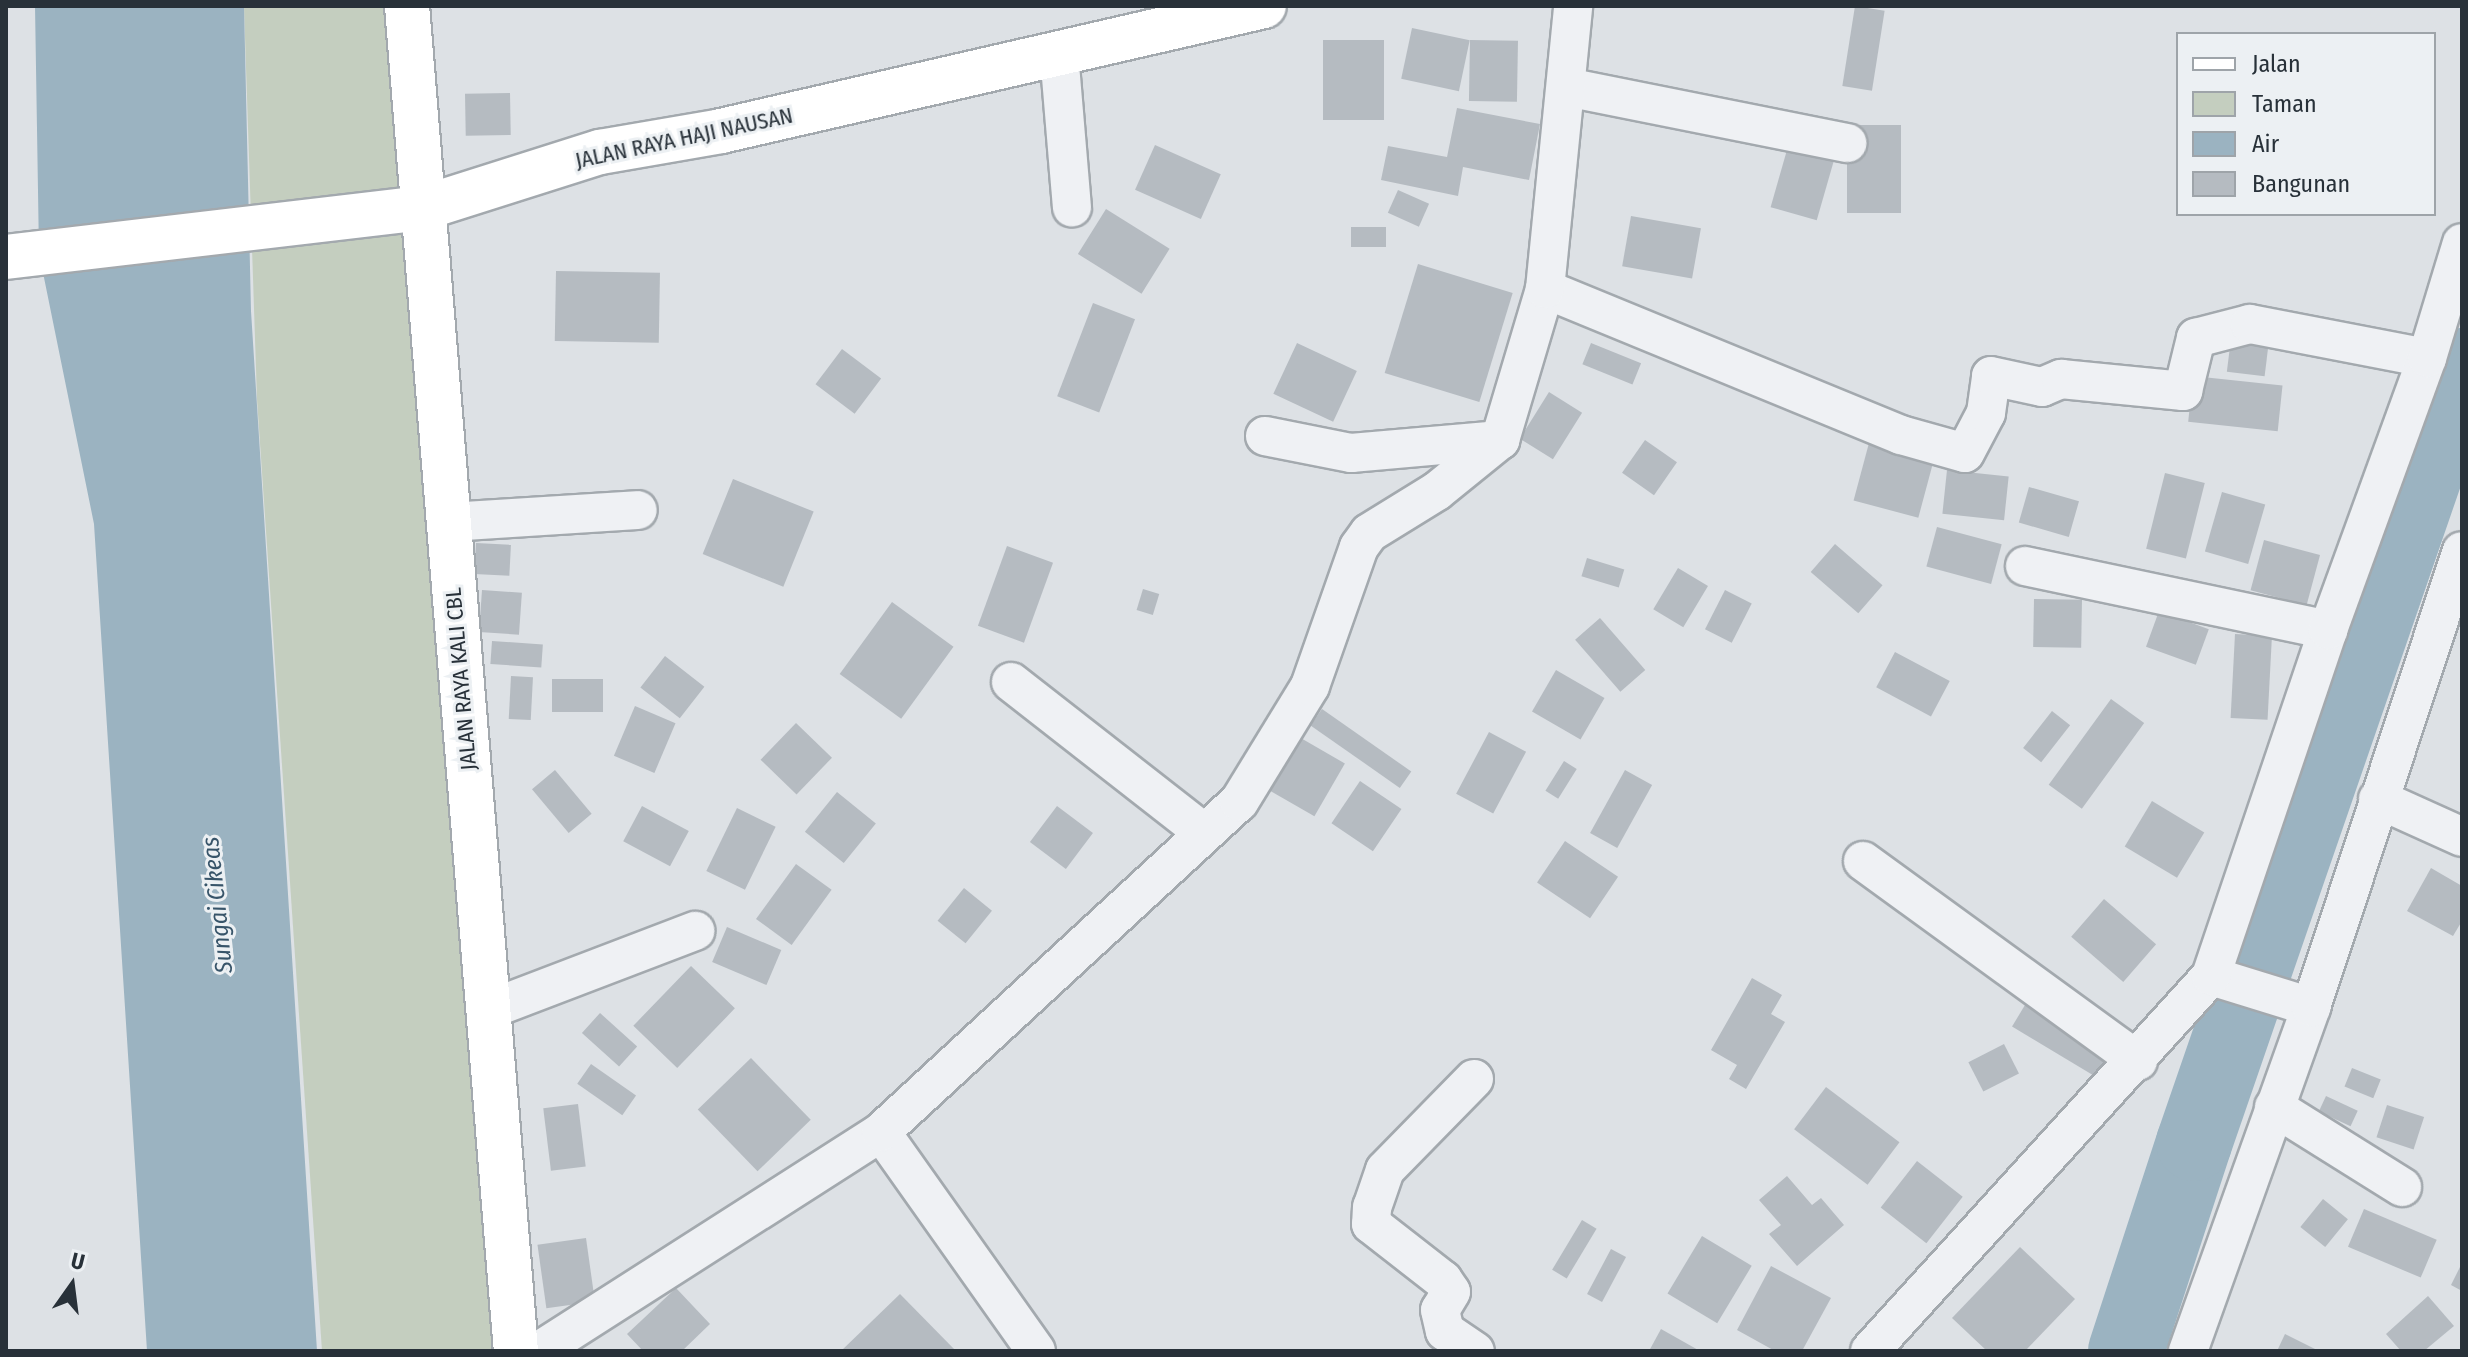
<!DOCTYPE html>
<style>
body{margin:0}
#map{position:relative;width:2468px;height:1357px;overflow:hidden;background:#dde1e5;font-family:"Fira Sans Condensed",sans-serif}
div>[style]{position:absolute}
.green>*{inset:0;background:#c4cebf}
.water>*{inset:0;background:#9bb3c1}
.river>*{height:76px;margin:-38px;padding:0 38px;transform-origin:38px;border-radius:38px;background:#9bb3c1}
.building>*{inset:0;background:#b5bbc1;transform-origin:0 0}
.roads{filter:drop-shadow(2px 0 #a3a9ae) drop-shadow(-2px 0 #a3a9ae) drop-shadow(0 2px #a3a9ae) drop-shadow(0 -2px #a3a9ae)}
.street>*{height:38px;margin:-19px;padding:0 19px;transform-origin:19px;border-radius:19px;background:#eff1f4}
.secondary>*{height:44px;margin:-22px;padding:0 22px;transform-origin:22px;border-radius:22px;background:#fff}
span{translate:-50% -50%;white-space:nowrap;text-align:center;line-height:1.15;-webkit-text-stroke:6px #ecf0f3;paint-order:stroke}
.street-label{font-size:22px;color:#283139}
.water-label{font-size:24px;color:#375469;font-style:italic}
.frame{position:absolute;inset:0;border:8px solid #283139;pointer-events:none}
.legend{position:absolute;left:2176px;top:32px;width:260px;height:184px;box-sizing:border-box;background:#ecf0f3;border:2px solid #9ea4a9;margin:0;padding:10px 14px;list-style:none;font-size:24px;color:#283139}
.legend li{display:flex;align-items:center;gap:16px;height:40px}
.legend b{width:40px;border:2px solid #9ea4a9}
.north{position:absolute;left:32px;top:1245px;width:80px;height:80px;-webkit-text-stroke:6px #ecf0f3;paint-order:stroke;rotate:14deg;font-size:22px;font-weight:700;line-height:32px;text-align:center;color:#283139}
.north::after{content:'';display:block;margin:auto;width:28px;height:36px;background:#283139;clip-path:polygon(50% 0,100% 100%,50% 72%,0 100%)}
</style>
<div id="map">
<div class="green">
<i style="clip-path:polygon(244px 6px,404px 6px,516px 1351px,322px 1351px,257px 399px)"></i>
</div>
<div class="water">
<i style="clip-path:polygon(35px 6px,244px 6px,251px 311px,317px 1351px,147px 1351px,94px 524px,39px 253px)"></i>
</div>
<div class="river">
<i style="left:2126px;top:1351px;width:219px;rotate:-71.9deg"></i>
<i style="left:2194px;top:1143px;width:822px;rotate:-70.97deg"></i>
</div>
<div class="building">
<i style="left:1855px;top:6px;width:30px;height:81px;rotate:9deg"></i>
<i style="left:1412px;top:28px;width:59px;height:52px;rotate:12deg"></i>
<i style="left:1323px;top:40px;width:61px;height:80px"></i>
<i style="left:1470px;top:40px;width:48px;height:61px;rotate:1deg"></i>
<i style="left:510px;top:93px;width:42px;height:45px;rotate:89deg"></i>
<i style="clip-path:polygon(1457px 108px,1540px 124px,1529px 180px,1463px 167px,1458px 196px,1381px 180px,1388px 146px,1447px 157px)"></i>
<i style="left:1847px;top:125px;width:54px;height:88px"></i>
<i style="left:1791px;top:136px;width:48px;height:74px;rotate:16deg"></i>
<i style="left:1155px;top:145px;width:72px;height:49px;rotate:24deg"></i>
<i style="left:1398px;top:190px;width:34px;height:25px;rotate:24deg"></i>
<i style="left:1106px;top:209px;width:75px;height:53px;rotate:32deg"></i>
<i style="left:1631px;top:216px;width:71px;height:51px;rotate:10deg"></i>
<i style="left:1351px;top:227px;width:35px;height:20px"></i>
<i style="left:1418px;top:264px;width:99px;height:114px;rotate:17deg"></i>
<i style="left:556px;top:271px;width:104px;height:70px;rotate:1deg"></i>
<i style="left:1093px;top:303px;width:45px;height:100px;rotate:21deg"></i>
<i style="left:2232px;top:330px;width:38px;height:42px;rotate:7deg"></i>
<i style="left:1297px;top:343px;width:66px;height:56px;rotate:25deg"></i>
<i style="left:1591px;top:343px;width:54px;height:23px;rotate:22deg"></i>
<i style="left:842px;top:349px;width:49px;height:44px;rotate:37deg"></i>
<i style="left:2193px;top:376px;width:90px;height:46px;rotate:6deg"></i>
<i style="left:1549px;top:392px;width:39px;height:55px;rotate:32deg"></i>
<i style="left:1873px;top:428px;width:67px;height:75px;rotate:15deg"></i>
<i style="left:1645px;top:440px;width:39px;height:40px;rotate:35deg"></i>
<i style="left:1947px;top:470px;width:62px;height:44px;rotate:6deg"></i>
<i style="left:2165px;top:473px;width:41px;height:78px;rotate:14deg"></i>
<i style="left:733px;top:479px;width:87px;height:81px;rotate:22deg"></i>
<i style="left:2029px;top:487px;width:52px;height:37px;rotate:16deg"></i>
<i style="left:2222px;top:492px;width:45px;height:62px;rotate:16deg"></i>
<i style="left:1937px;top:527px;width:67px;height:41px;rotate:15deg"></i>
<i style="left:2264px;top:540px;width:58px;height:52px;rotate:15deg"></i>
<i style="left:476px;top:543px;width:35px;height:31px;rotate:3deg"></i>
<i style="left:1835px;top:544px;width:63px;height:37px;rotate:41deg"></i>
<i style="left:1007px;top:546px;width:49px;height:85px;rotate:20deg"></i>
<i style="left:1587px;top:558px;width:39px;height:19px;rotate:17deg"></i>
<i style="left:1678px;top:568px;width:35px;height:48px;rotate:31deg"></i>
<i style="left:1143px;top:589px;width:17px;height:22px;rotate:17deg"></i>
<i style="left:482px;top:590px;width:40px;height:42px;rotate:4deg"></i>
<i style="left:1725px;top:590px;width:30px;height:44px;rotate:27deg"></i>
<i style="left:2034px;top:599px;width:48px;height:48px;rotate:1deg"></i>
<i style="left:892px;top:602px;width:76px;height:89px;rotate:36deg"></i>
<i style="left:2159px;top:611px;width:53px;height:38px;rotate:20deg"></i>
<i style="left:1600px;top:618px;width:69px;height:33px;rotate:49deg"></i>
<i style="left:2235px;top:634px;width:37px;height:84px;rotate:3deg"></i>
<i style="left:492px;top:641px;width:51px;height:23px;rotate:4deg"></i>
<i style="left:1895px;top:652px;width:62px;height:40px;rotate:28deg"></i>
<i style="left:665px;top:656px;width:50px;height:40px;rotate:38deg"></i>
<i style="left:1556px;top:670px;width:56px;height:48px;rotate:30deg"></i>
<i style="left:511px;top:676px;width:22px;height:43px;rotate:3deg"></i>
<i style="left:603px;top:679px;width:33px;height:51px;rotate:90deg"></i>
<i style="left:2111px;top:699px;width:41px;height:106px;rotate:36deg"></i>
<i style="left:635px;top:706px;width:44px;height:54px;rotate:23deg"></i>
<i style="left:1322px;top:709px;width:109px;height:20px;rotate:35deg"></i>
<i style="left:2052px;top:711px;width:23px;height:47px;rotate:38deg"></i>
<i style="left:796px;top:723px;width:50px;height:51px;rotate:44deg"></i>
<i style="left:1489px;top:732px;width:42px;height:70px;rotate:28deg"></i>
<i style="left:1299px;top:737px;width:53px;height:61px;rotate:30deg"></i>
<i style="left:1564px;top:761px;width:15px;height:35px;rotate:32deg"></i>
<i style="left:555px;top:770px;width:57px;height:30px;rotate:50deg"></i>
<i style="left:1625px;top:770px;width:31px;height:72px;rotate:29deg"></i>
<i style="left:1360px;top:781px;width:50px;height:51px;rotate:34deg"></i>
<i style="left:837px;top:792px;width:50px;height:51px;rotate:39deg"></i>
<i style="left:2152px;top:801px;width:61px;height:53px;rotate:31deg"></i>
<i style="left:642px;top:806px;width:53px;height:40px;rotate:28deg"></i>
<i style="left:1057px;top:806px;width:45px;height:45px;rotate:37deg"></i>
<i style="left:737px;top:808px;width:43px;height:70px;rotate:26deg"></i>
<i style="left:1565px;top:841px;width:64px;height:50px;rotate:34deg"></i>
<i style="left:796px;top:864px;width:44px;height:68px;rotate:36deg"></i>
<i style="clip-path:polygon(2431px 868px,2462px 886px,2462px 921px,2453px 936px,2407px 911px)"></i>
<i style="left:964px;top:888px;width:36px;height:42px;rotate:39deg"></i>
<i style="left:2104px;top:899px;width:69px;height:50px;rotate:41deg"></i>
<i style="left:727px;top:927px;width:59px;height:38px;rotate:23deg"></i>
<i style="left:691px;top:966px;width:61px;height:83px;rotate:44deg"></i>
<i style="clip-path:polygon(1752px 978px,1782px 995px,1771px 1014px,1785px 1022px,1746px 1089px,1729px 1079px,1737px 1065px,1711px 1050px)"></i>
<i style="left:2028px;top:1000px;width:100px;height:31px;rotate:31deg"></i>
<i style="left:600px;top:1013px;width:50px;height:27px;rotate:42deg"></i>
<i style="left:2004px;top:1044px;width:33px;height:40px;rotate:63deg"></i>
<i style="left:751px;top:1058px;width:86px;height:74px;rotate:46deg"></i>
<i style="left:591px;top:1064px;width:55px;height:24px;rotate:35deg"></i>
<i style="left:2352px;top:1068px;width:31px;height:20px;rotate:22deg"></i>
<i style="left:1826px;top:1087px;width:92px;height:53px;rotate:37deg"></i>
<i style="left:2326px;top:1096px;width:35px;height:17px;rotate:25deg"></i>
<i style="left:578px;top:1104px;width:63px;height:35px;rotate:83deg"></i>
<i style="left:2387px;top:1105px;width:39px;height:34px;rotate:18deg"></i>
<i style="left:1917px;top:1161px;width:58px;height:59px;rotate:38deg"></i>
<i style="clip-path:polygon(1787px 1176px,1812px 1205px,1821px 1198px,1844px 1225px,1797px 1266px,1769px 1234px,1781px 1225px,1759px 1200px)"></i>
<i style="left:2323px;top:1199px;width:32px;height:36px;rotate:39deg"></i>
<i style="left:2364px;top:1209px;width:79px;height:41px;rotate:23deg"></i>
<i style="left:1582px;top:1220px;width:17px;height:58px;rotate:31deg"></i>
<i style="left:1702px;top:1236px;width:58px;height:67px;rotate:31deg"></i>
<i style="left:586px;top:1238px;width:64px;height:49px;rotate:82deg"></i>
<i style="clip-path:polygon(2020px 1247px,2075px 1299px,2025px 1351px,1987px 1351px,1952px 1318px)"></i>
<i style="left:1611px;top:1249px;width:17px;height:51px;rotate:28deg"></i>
<i style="clip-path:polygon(2462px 1263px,2462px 1291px,2451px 1285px)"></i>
<i style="clip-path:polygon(1771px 1266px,1831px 1298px,1802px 1351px,1775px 1351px,1737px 1330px)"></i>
<i style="clip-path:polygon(676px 1288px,710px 1324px,682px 1351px,643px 1351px,627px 1334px)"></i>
<i style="clip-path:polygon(900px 1294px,956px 1351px,841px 1351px)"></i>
<i style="clip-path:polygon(2428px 1296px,2454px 1326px,2424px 1351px,2401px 1351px,2386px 1334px)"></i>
<i style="clip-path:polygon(1661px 1329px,1700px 1351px,1649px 1351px)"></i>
<i style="clip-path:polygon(2285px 1334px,2319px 1351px,2277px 1351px)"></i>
</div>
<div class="roads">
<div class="street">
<i style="left:1059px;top:53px;width:155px;rotate:85.2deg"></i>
<i style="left:1567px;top:87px;width:286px;rotate:11.3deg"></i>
<i style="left:1545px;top:289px;width:385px;rotate:22.3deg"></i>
<i style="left:1901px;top:435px;width:66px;rotate:15.7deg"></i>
<i style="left:1965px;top:453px;width:45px;rotate:-62.3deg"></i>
<i style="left:1986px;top:413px;width:37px;rotate:-82deg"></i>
<i style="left:1991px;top:376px;width:52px;rotate:12.2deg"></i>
<i style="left:2042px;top:387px;width:21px;rotate:-23deg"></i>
<i style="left:2061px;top:379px;width:123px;rotate:5.6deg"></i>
<i style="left:2183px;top:391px;width:55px;rotate:-76.2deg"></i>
<i style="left:2196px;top:338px;width:56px;rotate:-14.5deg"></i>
<i style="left:2250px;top:324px;width:180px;rotate:10.9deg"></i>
<i style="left:1265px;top:436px;width:88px;rotate:11.2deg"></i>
<i style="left:1351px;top:453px;width:150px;rotate:-5deg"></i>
<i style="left:448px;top:522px;width:190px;rotate:-3.6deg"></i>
<i style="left:2025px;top:566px;width:310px;rotate:11.9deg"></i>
<i style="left:1011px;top:682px;width:245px;rotate:38deg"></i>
<i style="left:2378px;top:799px;width:92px;rotate:24.3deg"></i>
<i style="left:1863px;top:861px;width:340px;rotate:36deg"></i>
<i style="left:2211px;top:976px;width:105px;rotate:17.2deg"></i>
<i style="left:488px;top:1010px;width:222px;rotate:-20.9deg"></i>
<i style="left:1474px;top:1079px;width:127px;rotate:134.4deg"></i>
<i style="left:1385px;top:1170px;width:39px;rotate:109deg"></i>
<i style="left:1372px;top:1207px;width:17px;rotate:93deg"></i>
<i style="left:1371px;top:1224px;width:91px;rotate:37.9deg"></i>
<i style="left:1443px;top:1280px;width:14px;rotate:56deg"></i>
<i style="left:1451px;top:1292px;width:21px;rotate:121deg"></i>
<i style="left:1440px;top:1310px;width:22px;rotate:77deg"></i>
<i style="left:1445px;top:1331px;width:36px;rotate:34deg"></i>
<i style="left:2274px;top:1107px;width:151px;rotate:32deg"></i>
<i style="left:881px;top:1132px;width:268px;rotate:54.7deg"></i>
<i style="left:539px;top:1351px;width:406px;rotate:-32.6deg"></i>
<i style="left:881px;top:1132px;width:487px;rotate:-42.7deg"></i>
<i style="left:1239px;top:802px;width:136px;rotate:-58.5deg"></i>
<i style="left:1310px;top:686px;width:147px;rotate:-70.6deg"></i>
<i style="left:1359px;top:547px;width:17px;rotate:-54deg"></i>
<i style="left:1369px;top:533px;width:80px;rotate:-31.7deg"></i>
<i style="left:1437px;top:491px;width:81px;rotate:-39deg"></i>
<i style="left:1500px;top:440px;width:158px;rotate:-73.4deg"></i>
<i style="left:1545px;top:289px;width:284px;rotate:-84.3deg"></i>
<i style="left:1870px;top:1351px;width:507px;rotate:-47.72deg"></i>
<i style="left:2211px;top:976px;width:365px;rotate:-71.3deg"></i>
<i style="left:2328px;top:630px;width:289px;rotate:-70deg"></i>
<i style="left:2427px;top:358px;width:120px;rotate:-73.1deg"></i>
<i style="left:2188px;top:1351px;width:365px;rotate:-70.3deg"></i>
<i style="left:2311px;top:1007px;width:480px;rotate:-71.7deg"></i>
</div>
<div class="secondary">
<i style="left:407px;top:6px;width:1349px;rotate:85.37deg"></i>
<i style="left:6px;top:257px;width:420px;rotate:-6.7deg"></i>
<i style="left:423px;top:208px;width:186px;rotate:-17.6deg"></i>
<i style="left:600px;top:152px;width:123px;rotate:-9.8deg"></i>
<i style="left:721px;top:131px;width:557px;rotate:-12.96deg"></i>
</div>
</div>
<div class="street-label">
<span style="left:684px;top:138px;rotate:-12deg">JALAN RAYA HAJI NAUSAN</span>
<span style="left:461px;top:679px;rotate:-95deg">JALAN RAYA KALI CBL</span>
</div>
<div class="water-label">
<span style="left:218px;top:905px;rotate:-96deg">Sungai Cikeas</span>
</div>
<div class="frame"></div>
<ul class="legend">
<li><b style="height:10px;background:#fff"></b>Jalan</li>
<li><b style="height:22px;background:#c4cebf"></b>Taman</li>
<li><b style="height:22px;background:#9bb3c1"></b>Air</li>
<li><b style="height:22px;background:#b5bbc1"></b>Bangunan</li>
</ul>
<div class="north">U</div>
</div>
